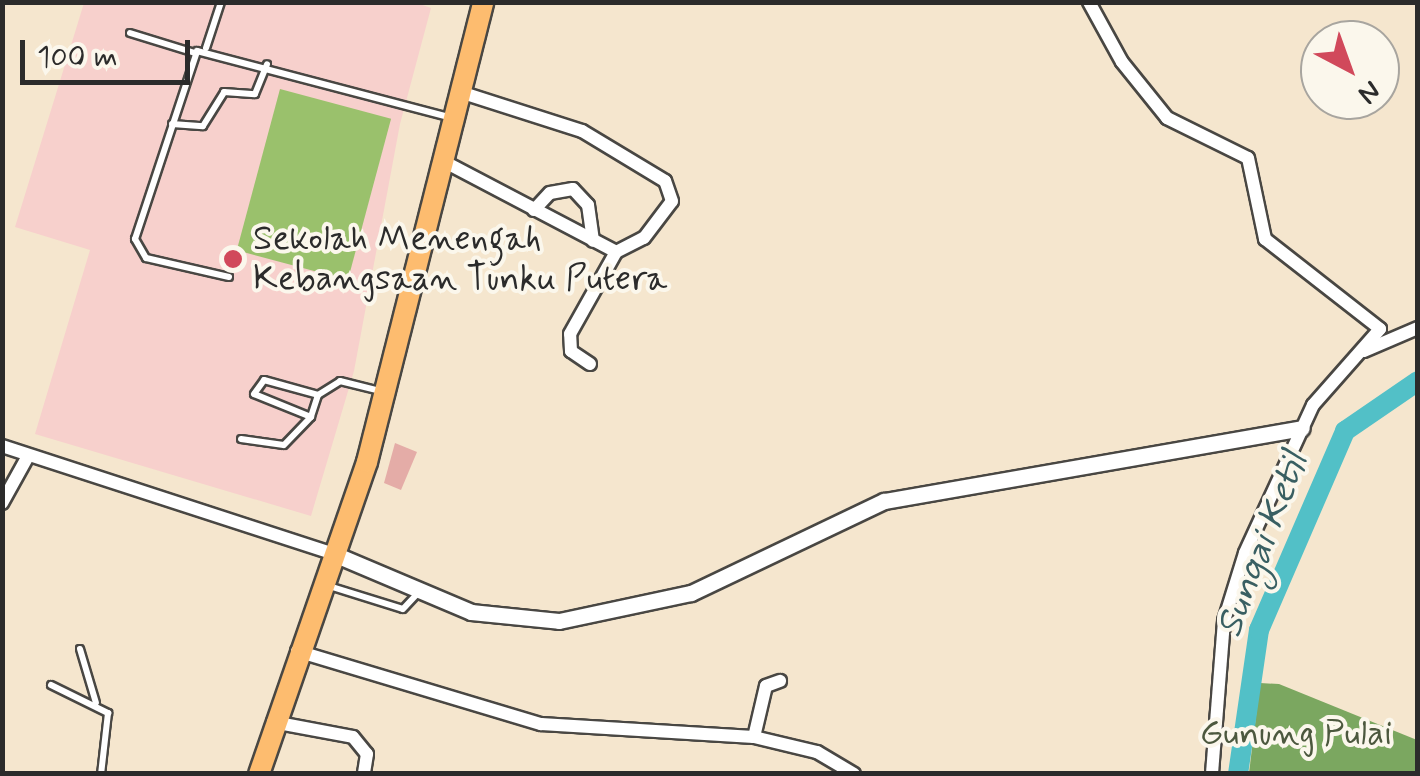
<!DOCTYPE html>
<style>
body{margin:0}
#map{position:relative;width:1420px;height:776px;overflow:hidden;background:#f5e6ce;font-family:Mynerve,sans-serif}
div>[style]{position:absolute}
.built>*{inset:0;background:#f7d0cc}
.green>*{inset:0;background:#9ac16c;transform-origin:0 0}
.forest>*{inset:0;background:#7ba760}
.river>*{height:20px;margin:-10px;padding:0 10px;transform-origin:10px;border-radius:10px;background:#52c0c7}
.building>*{inset:0;background:#e4aca7}
.roads{filter:drop-shadow(2px 0 #494743) drop-shadow(-2px 0 #494743) drop-shadow(0 2px #494743) drop-shadow(0 -2px #494743)}
.service>*{height:6px;margin:-3px;padding:0 3px;transform-origin:3px;border-radius:3px;background:#fff}
.minor>*{height:12px;margin:-6px;padding:0 6px;transform-origin:6px;border-radius:6px;background:#fff}
.tertiary>*{height:15px;margin:-7.5px;padding:0 7.5px;transform-origin:7.5px;border-radius:7.5px;background:#fff}
.primary>*{height:20px;margin:-10px;padding:0 10px;transform-origin:10px;border-radius:10px;background:#fdbc6f}
.dots>*{width:28px;height:28px;translate:-50% -50%;box-sizing:border-box;border:5px solid #fbf7ec;border-radius:50%}
span{translate:-50% -50%;white-space:nowrap;text-align:center;line-height:1.15;-webkit-text-stroke:8px #fbf7ec;paint-order:stroke}
.poi-label{font-size:35px;color:#2b2b2b}
.left{translate:0 -50%;text-align:left}
.park-label{font-size:35px;color:#4c583e}
.water-label{font-size:38px;color:#395f62;font-style:italic}
.frame{position:absolute;inset:0;border:5px solid #2b2b2b;pointer-events:none}
.north{position:absolute;left:1300px;top:20px;width:100px;height:100px;box-sizing:border-box;background:#fbf7ec;border:2px solid #a8a59f;border-radius:50%;rotate:139deg;font-size:28px;font-weight:700;line-height:40px;text-align:center;color:#2b2b2b}
.north::after{content:'';display:block;margin:auto;width:35px;height:45px;background:#d1495b;clip-path:polygon(50% 0,100% 100%,50% 72%,0 100%)}
.scale{position:absolute;left:20px;top:40px;width:170px;height:45px;box-sizing:border-box;border:5px solid #2b2b2b;border-top:0;padding-left:12px;font-size:30px;line-height:35px;white-space:nowrap;color:#2b2b2b;-webkit-text-stroke:8px #fbf7ec;paint-order:stroke}
</style>
<div id="map">
<div class="built">
<i style="clip-path:polygon(414px 2px,431px 8px,400px 124px,354px 371px,311px 516px,35px 434px,90px 250px,15px 227px,84px 3px)"></i>
</div>
<div class="green">
<i style="left:280px;top:89px;width:115px;height:167px;rotate:15deg"></i>
</div>
<div class="forest">
<i style="clip-path:polygon(1260px 683px,1279px 684px,1417px 740px,1417px 773px,1249px 773px)"></i>
</div>
<div class="river">
<i style="left:1238px;top:774px;width:146px;rotate:-81.7deg"></i>
<i style="left:1259px;top:630px;width:217px;rotate:-66.6deg"></i>
<i style="left:1345px;top:431px;width:88px;rotate:-34.4deg"></i>
</div>
<div class="building">
<i style="clip-path:polygon(395px 443px,417px 452px,401px 490px,384px 483px)"></i>
</div>
<div class="roads">
<div class="service">
<i style="left:130px;top:33px;width:68px;rotate:17.1deg"></i>
<i style="left:206px;top:48px;width:48px;rotate:-71.9deg"></i>
<i style="left:172px;top:124px;width:31px;rotate:4deg"></i>
<i style="left:203px;top:126px;width:40px;rotate:-58deg"></i>
<i style="left:224px;top:92px;width:31px;rotate:4deg"></i>
<i style="left:255px;top:94px;width:32px;rotate:-68deg"></i>
<i style="left:229px;top:277px;width:85px;rotate:-167.1deg"></i>
<i style="left:146px;top:258px;width:22px;rotate:-120deg"></i>
<i style="left:135px;top:239px;width:198px;rotate:-71.7deg"></i>
<i style="left:197px;top:51px;width:264px;rotate:14.7deg"></i>
<i style="left:318px;top:395px;width:23px;rotate:108deg"></i>
<i style="left:311px;top:417px;width:61px;rotate:-158deg"></i>
<i style="left:254px;top:394px;width:17px;rotate:-54deg"></i>
<i style="left:264px;top:380px;width:56px;rotate:15.5deg"></i>
<i style="left:318px;top:395px;width:26px;rotate:-32deg"></i>
<i style="left:340px;top:381px;width:41px;rotate:14deg"></i>
<i style="left:241px;top:439px;width:43px;rotate:7.9deg"></i>
<i style="left:284px;top:445px;width:39px;rotate:-46deg"></i>
<i style="left:329px;top:586px;width:77px;rotate:17.3deg"></i>
<i style="left:403px;top:609px;width:23px;rotate:-47deg"></i>
<i style="left:80px;top:649px;width:56px;rotate:73.5deg"></i>
<i style="left:51px;top:685px;width:64px;rotate:26.2deg"></i>
<i style="left:108px;top:713px;width:61px;rotate:96.5deg"></i>
</div>
<div class="minor">
<i style="left:1089px;top:2px;width:68px;rotate:61.2deg"></i>
<i style="left:1122px;top:62px;width:72px;rotate:51.2deg"></i>
<i style="left:1167px;top:118px;width:90px;rotate:26.3deg"></i>
<i style="left:1248px;top:158px;width:83px;rotate:78.1deg"></i>
<i style="left:1265px;top:239px;width:146px;rotate:38deg"></i>
<i style="left:1380px;top:329px;width:101px;rotate:131.4deg"></i>
<i style="left:1313px;top:405px;width:163px;rotate:114.7deg"></i>
<i style="left:1245px;top:553px;width:71px;rotate:107.2deg"></i>
<i style="left:1224px;top:621px;width:153px;rotate:94.5deg"></i>
<i style="left:443px;top:161px;width:195px;rotate:27.7deg"></i>
<i style="left:616px;top:252px;width:31px;rotate:-27deg"></i>
<i style="left:644px;top:238px;width:46px;rotate:-52.9deg"></i>
<i style="left:672px;top:201px;width:21px;rotate:-109deg"></i>
<i style="left:665px;top:181px;width:97px;rotate:-148.9deg"></i>
<i style="left:582px;top:131px;width:128px;rotate:-162.3deg"></i>
<i style="left:534px;top:210px;width:23px;rotate:-47deg"></i>
<i style="left:550px;top:193px;width:23px;rotate:-10deg"></i>
<i style="left:573px;top:189px;width:22px;rotate:47deg"></i>
<i style="left:588px;top:205px;width:36px;rotate:82deg"></i>
<i style="left:1364px;top:351px;width:59px;rotate:-23.1deg"></i>
<i style="left:590px;top:364px;width:23px;rotate:-146deg"></i>
<i style="left:571px;top:351px;width:17px;rotate:-93deg"></i>
<i style="left:570px;top:334px;width:94px;rotate:-60.7deg"></i>
<i style="left:2px;top:446px;width:349px;rotate:18deg"></i>
<i style="left:2px;top:503px;width:54px;rotate:-61deg"></i>
<i style="left:297px;top:651px;width:255px;rotate:16.7deg"></i>
<i style="left:541px;top:724px;width:213px;rotate:3.5deg"></i>
<i style="left:754px;top:737px;width:65px;rotate:13.4deg"></i>
<i style="left:817px;top:752px;width:43px;rotate:30.7deg"></i>
<i style="left:273px;top:722px;width:81px;rotate:10.6deg"></i>
<i style="left:353px;top:737px;width:22px;rotate:51deg"></i>
<i style="left:367px;top:754px;width:20px;rotate:99deg"></i>
<i style="left:754px;top:737px;width:52px;rotate:-76.8deg"></i>
<i style="left:766px;top:686px;width:15px;rotate:-20deg"></i>
</div>
<div class="tertiary">
<i style="left:334px;top:554px;width:149px;rotate:22.9deg"></i>
<i style="left:471px;top:612px;width:88px;rotate:5.8deg"></i>
<i style="left:559px;top:621px;width:135px;rotate:-12deg"></i>
<i style="left:691px;top:593px;width:214px;rotate:-25.5deg"></i>
<i style="left:884px;top:501px;width:424px;rotate:-9.9deg"></i>
</div>
<div class="primary">
<i style="left:259px;top:774px;width:330px;rotate:-70.9deg"></i>
<i style="left:367px;top:462px;width:474px;rotate:-75.8deg"></i>
</div>
</div>
<div class="dots">
<i style="left:233px;top:259px;background:#d1495b"></i>
</div>
<div class="poi-label">
<span class="left" style="left:253px;top:259px">Sekolah Menengah<br>Kebangsaan Tunku Putera</span>
</div>
<div class="park-label">
<span style="left:1296px;top:734px">Gunung Pulai</span>
</div>
<div class="water-label">
<span style="left:1263px;top:545px;rotate:-69deg">Sungai Ketil</span>
</div>
<div class="frame"></div>
<div class="north">N</div>
<div class="scale">100 m</div>
</div>
